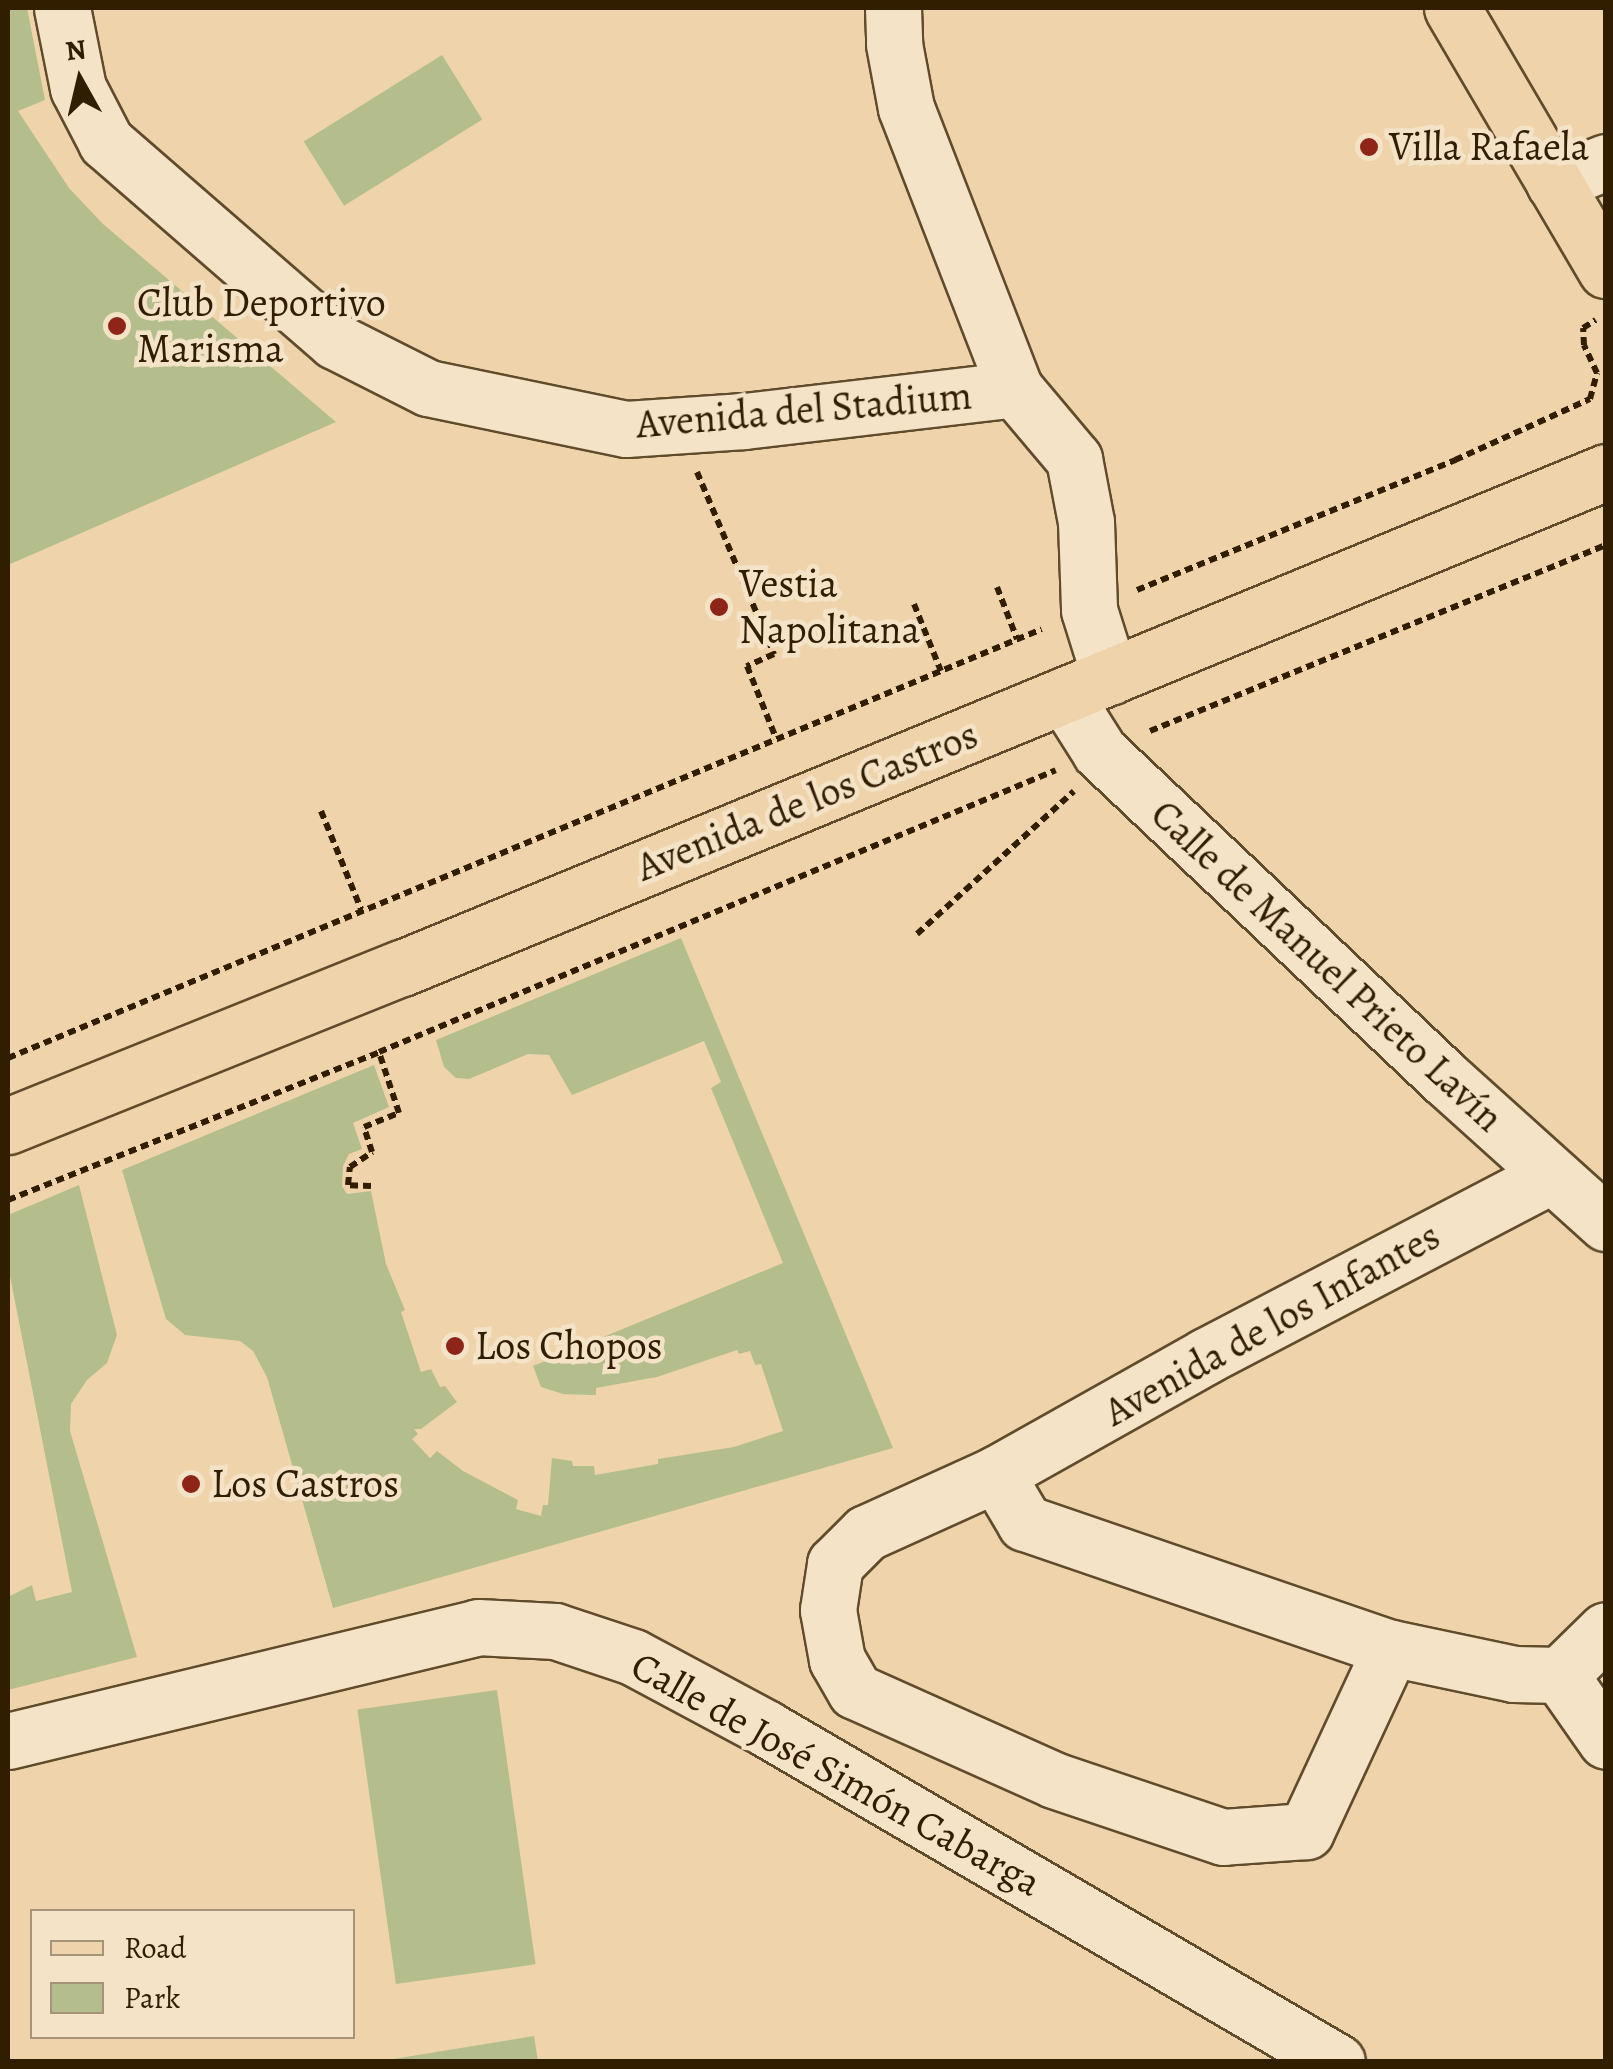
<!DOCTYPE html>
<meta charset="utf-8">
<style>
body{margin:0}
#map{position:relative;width:1613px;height:2069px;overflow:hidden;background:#efd4ab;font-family:Alegreya,serif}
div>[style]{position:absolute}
.green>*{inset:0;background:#b4be8d;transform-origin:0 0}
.path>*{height:6px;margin-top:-3px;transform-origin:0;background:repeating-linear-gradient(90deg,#311d00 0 8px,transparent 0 13px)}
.roads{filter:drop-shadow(2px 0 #604b2b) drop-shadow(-2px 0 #604b2b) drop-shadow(0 2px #604b2b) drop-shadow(0 -2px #604b2b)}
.minor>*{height:55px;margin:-27.5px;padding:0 27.5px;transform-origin:27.5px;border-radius:27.5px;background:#f5e3c8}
.major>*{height:55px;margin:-27.5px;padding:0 27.5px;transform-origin:27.5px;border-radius:27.5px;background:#efd4ab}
.dots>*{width:28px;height:28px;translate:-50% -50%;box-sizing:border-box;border:5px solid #f5e3c8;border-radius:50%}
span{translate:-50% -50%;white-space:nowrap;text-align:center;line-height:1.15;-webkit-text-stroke:9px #f5e3c8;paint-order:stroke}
.poi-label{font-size:40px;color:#311d00}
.left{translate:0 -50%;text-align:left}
.street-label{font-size:40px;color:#311d00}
.frame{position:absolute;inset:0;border:10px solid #311d00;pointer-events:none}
.legend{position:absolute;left:30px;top:1909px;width:325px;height:130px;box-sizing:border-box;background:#f5e3c8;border:2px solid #a79478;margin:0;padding:12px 18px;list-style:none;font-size:30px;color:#311d00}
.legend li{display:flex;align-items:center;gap:20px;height:50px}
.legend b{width:50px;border:2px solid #a79478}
.north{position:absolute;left:30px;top:30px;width:100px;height:100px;-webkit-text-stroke:8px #f5e3c8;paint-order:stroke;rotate:352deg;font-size:28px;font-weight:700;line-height:40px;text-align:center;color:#311d00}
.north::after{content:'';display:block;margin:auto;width:35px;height:45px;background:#311d00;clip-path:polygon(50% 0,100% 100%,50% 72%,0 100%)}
</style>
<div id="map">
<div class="green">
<i style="clip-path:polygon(8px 8px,27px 8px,45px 100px,18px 111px,69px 188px,103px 224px,336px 422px,8px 565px)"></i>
<i style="left:442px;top:55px;width:76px;height:163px;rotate:58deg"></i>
<i style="clip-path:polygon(681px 938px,893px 1448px,333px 1608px,267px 1377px,253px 1351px,240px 1341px,185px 1335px,166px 1319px,122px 1170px,374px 1065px,389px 1107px,353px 1123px,362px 1149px,349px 1154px,343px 1166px,342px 1186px,347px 1194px,371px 1191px,386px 1264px,405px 1310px,401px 1312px,421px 1372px,431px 1369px,440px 1387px,445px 1386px,457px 1402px,421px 1429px,414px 1429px,418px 1434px,412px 1439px,430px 1458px,437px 1451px,463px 1471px,518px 1500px,516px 1509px,541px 1516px,543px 1505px,548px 1505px,552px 1458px,572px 1461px,573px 1466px,594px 1466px,595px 1475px,658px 1464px,658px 1459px,734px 1447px,783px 1431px,761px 1364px,755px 1365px,750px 1351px,739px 1354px,737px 1350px,657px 1377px,596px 1388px,596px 1395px,591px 1395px,563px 1394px,541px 1387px,533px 1366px,783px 1263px,711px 1088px,721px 1082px,704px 1041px,572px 1095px,549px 1055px,528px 1054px,469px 1079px,456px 1078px,444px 1067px,436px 1040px)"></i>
<i style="clip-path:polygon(79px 1185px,117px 1335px,107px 1363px,87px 1380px,71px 1404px,70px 1431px,137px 1657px,8px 1690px,8px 1597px,32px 1585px,36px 1601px,72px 1592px,8px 1266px,8px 1215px)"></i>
<i style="left:497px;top:1690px;width:277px;height:141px;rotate:82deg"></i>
<i style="clip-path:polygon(534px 2036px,538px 2061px,381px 2061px)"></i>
</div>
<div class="path">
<i style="left:697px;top:472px;width:198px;rotate:67.1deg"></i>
<i style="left:774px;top:654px;width:30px;rotate:156deg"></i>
<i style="left:747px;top:666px;width:78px;rotate:68.1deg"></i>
<i style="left:997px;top:587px;width:56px;rotate:69deg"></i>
<i style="left:1137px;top:590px;width:344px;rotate:-22.2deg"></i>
<i style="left:1455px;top:460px;width:148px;rotate:-24.3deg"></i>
<i style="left:1590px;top:399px;width:27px;rotate:-75deg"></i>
<i style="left:1597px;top:373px;width:31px;rotate:-115deg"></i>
<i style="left:1584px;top:345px;width:17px;rotate:-93deg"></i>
<i style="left:1583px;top:328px;width:15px;rotate:-32deg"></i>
<i style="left:914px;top:604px;width:72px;rotate:68.1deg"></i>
<i style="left:1150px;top:731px;width:492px;rotate:-22.2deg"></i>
<i style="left:321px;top:811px;width:106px;rotate:67.8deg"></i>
<i style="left:917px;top:934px;width:212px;rotate:-42.3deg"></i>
<i style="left:8px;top:1058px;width:1119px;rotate:-22.53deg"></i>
<i style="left:371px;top:1186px;width:23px;rotate:-178deg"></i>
<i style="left:348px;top:1185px;width:18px;rotate:-84deg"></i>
<i style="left:350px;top:1167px;width:27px;rotate:-34deg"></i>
<i style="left:372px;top:1152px;width:26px;rotate:-108deg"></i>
<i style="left:364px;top:1127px;width:38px;rotate:-22deg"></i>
<i style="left:399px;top:1113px;width:64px;rotate:-108.2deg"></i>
<i style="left:8px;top:1200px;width:399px;rotate:-21.7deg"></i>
<i style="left:379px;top:1052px;width:733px;rotate:-22.61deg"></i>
</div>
<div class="roads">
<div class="minor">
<i style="left:62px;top:8px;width:82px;rotate:78.7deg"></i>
<i style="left:78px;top:88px;width:61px;rotate:62.6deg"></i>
<i style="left:106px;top:142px;width:303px;rotate:41deg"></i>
<i style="left:335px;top:341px;width:104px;rotate:26.8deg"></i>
<i style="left:428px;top:388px;width:202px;rotate:11.7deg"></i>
<i style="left:626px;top:429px;width:118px;rotate:-3.9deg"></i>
<i style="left:744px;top:421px;width:273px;rotate:-6.7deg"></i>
<i style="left:893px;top:8px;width:36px;rotate:88deg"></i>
<i style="left:894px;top:44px;width:65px;rotate:79.4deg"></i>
<i style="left:906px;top:108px;width:301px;rotate:68.8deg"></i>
<i style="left:1015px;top:389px;width:92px;rotate:49.9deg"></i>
<i style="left:1074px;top:459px;width:64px;rotate:79.2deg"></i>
<i style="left:1086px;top:522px;width:88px;rotate:88deg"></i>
<i style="left:1089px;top:610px;width:70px;rotate:72.6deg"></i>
<i style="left:1554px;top:183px;width:56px;rotate:-22deg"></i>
<i style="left:1064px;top:695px;width:67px;rotate:57.7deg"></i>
<i style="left:1100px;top:752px;width:477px;rotate:43.4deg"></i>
<i style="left:1447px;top:1080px;width:214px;rotate:42deg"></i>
<i style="left:996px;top:1474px;width:57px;rotate:59.4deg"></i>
<i style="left:1025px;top:1523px;width:387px;rotate:18.9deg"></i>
<i style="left:1391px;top:1648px;width:126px;rotate:11.9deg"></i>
<i style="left:1514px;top:1674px;width:46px;rotate:1.2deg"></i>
<i style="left:1560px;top:1675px;width:64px;rotate:-44.4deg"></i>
<i style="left:1391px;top:1648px;width:202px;rotate:114.9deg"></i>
<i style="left:1306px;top:1831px;width:83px;rotate:175.9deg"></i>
<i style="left:1223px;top:1837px;width:178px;rotate:-161.4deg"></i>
<i style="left:1054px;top:1780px;width:218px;rotate:-155.9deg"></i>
<i style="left:855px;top:1691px;width:36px;rotate:-120deg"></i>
<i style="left:837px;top:1660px;width:51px;rotate:-100.2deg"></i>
<i style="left:828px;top:1610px;width:47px;rotate:-81.3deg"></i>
<i style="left:835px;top:1564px;width:44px;rotate:-45deg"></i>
<i style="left:866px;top:1533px;width:143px;rotate:-24.4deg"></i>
<i style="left:996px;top:1474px;width:241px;rotate:-29.3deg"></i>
<i style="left:1206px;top:1356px;width:388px;rotate:-27.6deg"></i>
<i style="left:1560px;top:1675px;width:80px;rotate:55.1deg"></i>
<i style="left:8px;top:1741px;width:484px;rotate:-13.6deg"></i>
<i style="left:478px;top:1627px;width:77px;rotate:3deg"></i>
<i style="left:555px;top:1631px;width:82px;rotate:18.4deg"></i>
<i style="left:633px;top:1657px;width:152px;rotate:28.2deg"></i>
<i style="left:767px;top:1729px;width:660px;rotate:30.29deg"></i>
</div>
<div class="major">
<i style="left:1452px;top:8px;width:304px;rotate:59.6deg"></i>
<i style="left:8px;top:1126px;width:424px;rotate:-21.9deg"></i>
<i style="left:402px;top:968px;width:1302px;rotate:-22.39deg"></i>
</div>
</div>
<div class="dots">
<i style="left:1369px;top:147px;background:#8f2418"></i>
<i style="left:117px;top:326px;background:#8f2418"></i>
<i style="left:719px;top:607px;background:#8f2418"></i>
<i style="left:455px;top:1346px;background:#8f2418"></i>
<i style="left:191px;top:1484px;background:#8f2418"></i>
</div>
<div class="poi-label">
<span class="left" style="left:1389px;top:147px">Villa Rafaela</span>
<span class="left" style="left:137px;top:326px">Club Deportivo<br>Marisma</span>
<span class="left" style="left:739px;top:607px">Vestia<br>Napolitana</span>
<span class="left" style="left:475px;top:1346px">Los Chopos</span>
<span class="left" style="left:211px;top:1484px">Los Castros</span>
</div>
<div class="street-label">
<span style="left:804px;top:410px;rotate:-5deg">Avenida del Stadium</span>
<span style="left:807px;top:801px;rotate:-22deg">Avenida de los Castros</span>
<span style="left:1327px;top:966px;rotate:43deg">Calle de Manuel Prieto Lavín</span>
<span style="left:1272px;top:1324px;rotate:-29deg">Avenida de los Infantes</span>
<span style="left:836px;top:1774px;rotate:29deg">Calle de José Simón Cabarga</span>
</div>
<div class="frame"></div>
<ul class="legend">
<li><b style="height:12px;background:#efd4ab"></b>Road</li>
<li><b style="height:28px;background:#b4be8d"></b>Park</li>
</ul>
<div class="north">N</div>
</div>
